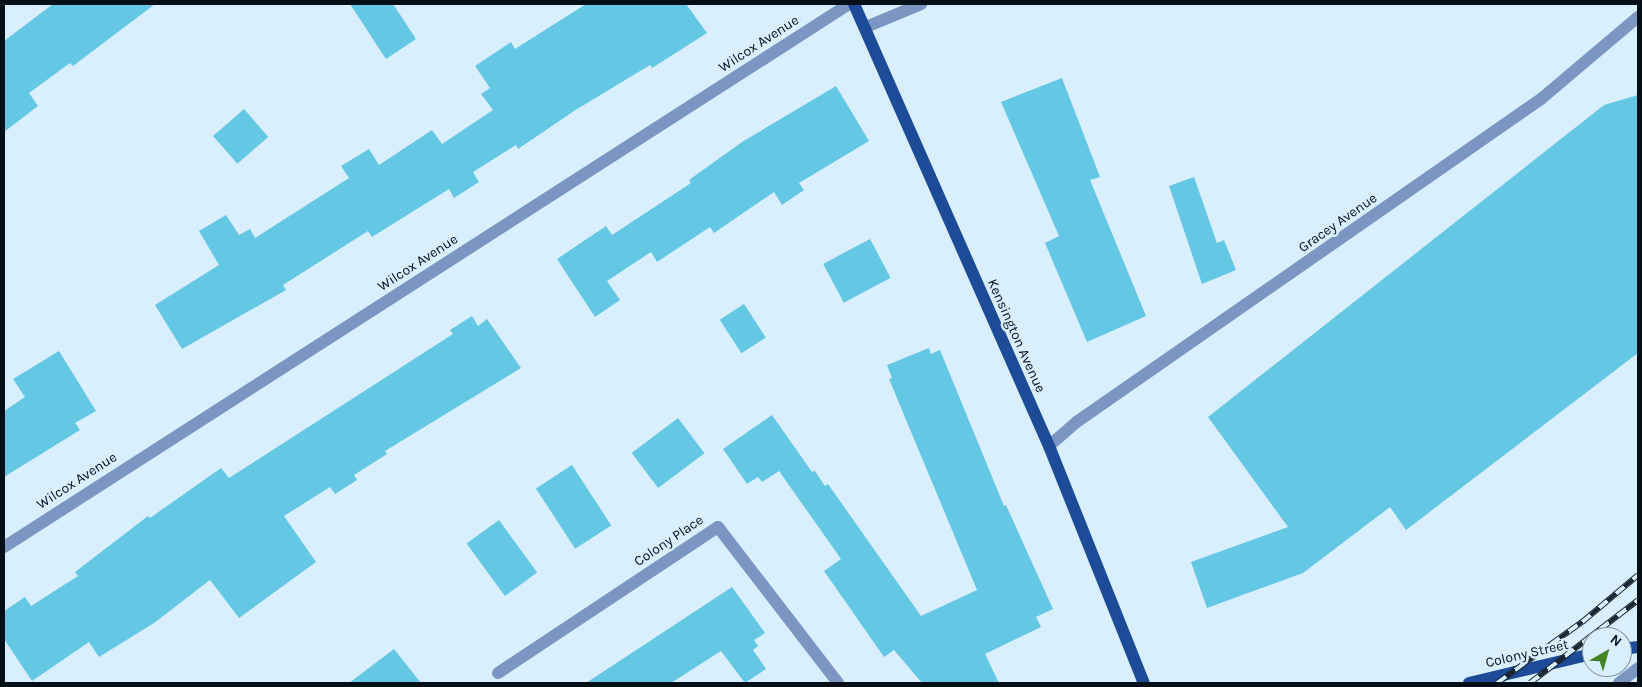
<!DOCTYPE html>
<style>
body{margin:0}
#map{position:relative;width:1642px;height:687px;overflow:hidden;background:#daeffe;font-family:Karla,sans-serif}
div>[style]{position:absolute}
.building>*{inset:0;background:#64c7e4;transform-origin:0 0}
.minor>*{height:12px;margin:-6px;padding:0 6px;transform-origin:6px;border-radius:6px;background:#7b96c2}
.major>*{height:12px;margin:-6px;padding:0 6px;transform-origin:6px;border-radius:6px;background:#1d4b98}
.rail>*{height:5.5px;margin-top:-2.75px;transform-origin:0;background:repeating-linear-gradient(90deg,#daeffe 0 11px,#1b2730 0 22px);box-sizing:border-box;border-block:1px solid #1b2730}
span{translate:-50% -50%;white-space:nowrap;text-align:center;line-height:1.15;-webkit-text-stroke:5px #daeffe;paint-order:stroke}
.street-label{font-size:14px;color:#040f17}
.frame{position:absolute;inset:0;border:5px solid #040f17;pointer-events:none}
.north{position:absolute;left:1582px;top:627px;width:50px;height:50px;box-sizing:border-box;background:#daeffe;border:1px solid #8495a2;border-radius:50%;rotate:38deg;font-size:14px;font-weight:700;line-height:20px;text-align:center;color:#040f17}
.north::after{content:'';display:block;margin:auto;width:18px;height:22px;background:#428426;clip-path:polygon(50% 0,100% 100%,50% 72%,0 100%)}
</style>
<div id="map">
<div class="building">
<i style="clip-path:polygon(53px 4px,155px 4px,73px 66px,70px 63px,29px 93px,38px 106px,4px 132px,4px 41px)"></i>
<i style="clip-path:polygon(350px 4px,393px 4px,416px 39px,386px 59px)"></i>
<i style="clip-path:polygon(586px 4px,686px 4px,707px 33px,652px 68px,650px 65px,574px 111px,518px 149px,516px 145px,473px 172px,479px 182px,454px 198px,449px 189px,372px 237px,368px 231px,283px 285px,286px 290px,182px 349px,155px 305px,219px 265px,199px 231px,226px 215px,239px 235px,250px 229px,255px 238px,349px 178px,341px 166px,369px 149px,379px 165px,432px 130px,442px 144px,493px 110px,481px 94px,490px 88px,475px 66px,511px 42px,515px 49px)"></i>
<i style="clip-path:polygon(1062px 78px,1100px 177px,1090px 180px,1146px 316px,1087px 342px,1045px 243px,1059px 236px,1001px 102px)"></i>
<i style="clip-path:polygon(836px 86px,869px 141px,799px 183px,804px 190px,782px 205px,774px 192px,714px 233px,710px 227px,657px 262px,651px 252px,607px 281px,620px 300px,595px 317px,557px 259px,606px 226px,612px 235px,691px 183px,689px 180px,742px 142px)"></i>
<i style="clip-path:polygon(1638px 95px,1638px 353px,1406px 530px,1390px 507px,1303px 573px,1207px 608px,1191px 562px,1288px 527px,1208px 417px,1604px 105px)"></i>
<i style="left:244px;top:109px;width:37px;height:41px;rotate:49deg"></i>
<i style="clip-path:polygon(1194px 177px,1217px 243px,1224px 240px,1236px 270px,1202px 284px,1169px 186px)"></i>
<i style="left:870px;top:239px;width:44px;height:53px;rotate:62deg"></i>
<i style="left:744px;top:304px;width:40px;height:29px;rotate:57deg"></i>
<i style="clip-path:polygon(472px 316px,478px 326px,487px 319px,521px 368px,385px 451px,387px 454px,354px 475px,357px 480px,335px 494px,330px 487px,284px 516px,316px 562px,239px 618px,210px 580px,154px 623px,99px 657px,89px 642px,32px 681px,4px 639px,4px 611px,25px 597px,31px 606px,78px 576px,75px 572px,148px 516px,150px 518px,221px 468px,229px 478px,453px 334px,450px 330px)"></i>
<i style="clip-path:polygon(929px 348px,931px 354px,940px 350px,1004px 506px,1006px 505px,1053px 609px,1036px 617px,1041px 627px,985px 654px,999px 683px,922px 683px,894px 650px,884px 657px,824px 571px,841px 559px,779px 471px,762px 482px,758px 477px,747px 484px,723px 449px,772px 415px,812px 472px,815px 471px,825px 486px,828px 484px,921px 616px,977px 590px,889px 379px,892px 378px,887px 365px)"></i>
<i style="clip-path:polygon(59px 351px,96px 411px,75px 423px,80px 430px,4px 477px,4px 411px,25px 397px,13px 379px)"></i>
<i style="left:678px;top:418px;width:44px;height:58px;rotate:53deg"></i>
<i style="left:572px;top:465px;width:72px;height:43px;rotate:57deg"></i>
<i style="left:499px;top:520px;width:65px;height:40px;rotate:54deg"></i>
<i style="clip-path:polygon(732px 587px,765px 633px,754px 640px,758px 646px,753px 650px,766px 669px,745px 683px,721px 651px,671px 683px,586px 683px)"></i>
<i style="clip-path:polygon(394px 649px,421px 683px,349px 683px)"></i>
</div>
<div class="minor">
<i style="left:866px;top:27px;width:60px;rotate:-22.7deg"></i>
<i style="left:1049px;top:446px;width:38px;rotate:-41deg"></i>
<i style="left:1078px;top:421px;width:564px;rotate:-34.82deg"></i>
<i style="left:1541px;top:99px;width:127px;rotate:-40.2deg"></i>
<i style="left:4px;top:547px;width:1004px;rotate:-32.72deg"></i>
<i style="left:498px;top:673px;width:264px;rotate:-33.6deg"></i>
<i style="left:718px;top:527px;width:197px;rotate:52.4deg"></i>
<i style="left:1619px;top:683px;width:24px;rotate:-38deg"></i>
</div>
<div class="major">
<i style="left:854px;top:4px;width:483px;rotate:66.2deg"></i>
<i style="left:1049px;top:446px;width:255px;rotate:68.2deg"></i>
<i style="left:1622px;top:649px;width:16px;rotate:-7deg"></i>
<i style="left:1469px;top:683px;width:126px;rotate:-13.3deg"></i>
</div>
<div class="rail">
<i style="left:1497px;top:683px;width:105px;rotate:-35.7deg"></i>
<i style="left:1582px;top:622px;width:73px;rotate:-40deg"></i>
<i style="left:1530px;top:683px;width:136px;rotate:-37.5deg"></i>
</div>
<div class="street-label">
<span style="left:759px;top:44px;rotate:-33deg">Wilcox Avenue</span>
<span style="left:1338px;top:223px;rotate:-35deg">Gracey Avenue</span>
<span style="left:418px;top:263px;rotate:-33deg">Wilcox Avenue</span>
<span style="left:1016px;top:336px;rotate:66deg">Kensington Avenue</span>
<span style="left:77px;top:481px;rotate:-33deg">Wilcox Avenue</span>
<span style="left:669px;top:541px;rotate:-34deg">Colony Place</span>
<span style="left:1527px;top:654px;rotate:-13deg">Colony Street</span>
</div>
<div class="frame"></div>
<div class="north">N</div>
</div>
